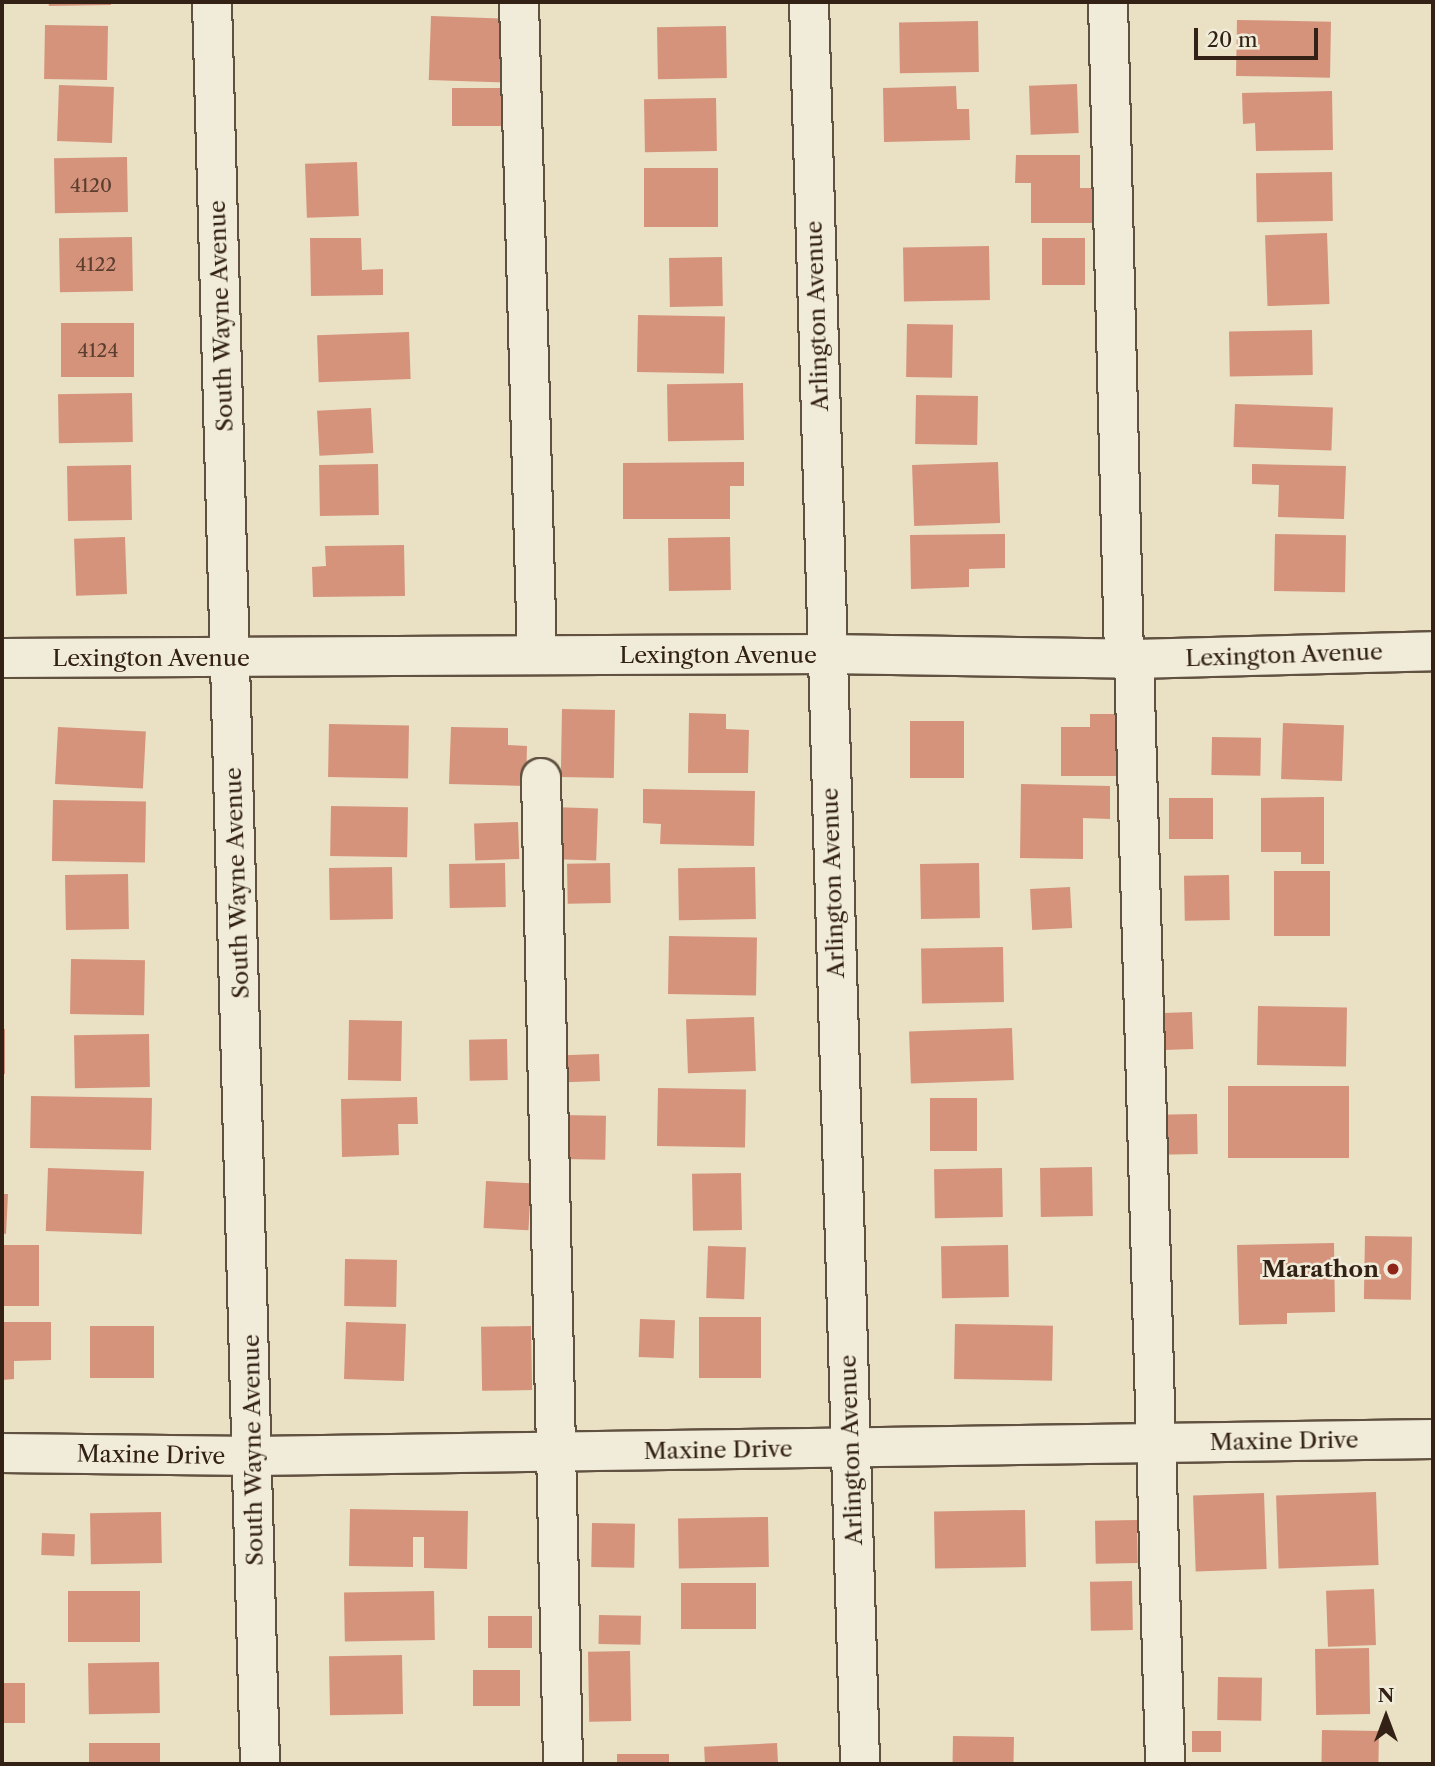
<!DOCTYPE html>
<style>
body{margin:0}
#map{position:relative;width:1435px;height:1766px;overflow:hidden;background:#eae0c4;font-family:"Libre Caslon Text",serif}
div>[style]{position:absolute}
.building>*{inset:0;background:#d5937c;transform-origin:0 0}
.roads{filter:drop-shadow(2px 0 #605140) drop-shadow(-2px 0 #605140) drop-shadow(0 2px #605140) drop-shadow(0 -2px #605140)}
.minor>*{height:38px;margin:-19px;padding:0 19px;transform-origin:19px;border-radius:19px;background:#f1ebd9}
.dots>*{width:19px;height:19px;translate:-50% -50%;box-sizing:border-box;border:4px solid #f1ebd9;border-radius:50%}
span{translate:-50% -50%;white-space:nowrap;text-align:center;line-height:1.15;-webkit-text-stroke:5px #f1ebd9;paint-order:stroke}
.number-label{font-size:19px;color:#5b3e2e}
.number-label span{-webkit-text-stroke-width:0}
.street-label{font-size:23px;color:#322114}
.poi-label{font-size:23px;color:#322114;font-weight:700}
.right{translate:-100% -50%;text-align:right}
.frame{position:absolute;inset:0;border:4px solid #322114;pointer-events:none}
.north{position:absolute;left:1351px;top:1682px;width:70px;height:70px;-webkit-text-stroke:5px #f1ebd9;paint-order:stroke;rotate:0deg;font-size:19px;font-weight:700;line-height:28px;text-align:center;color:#322114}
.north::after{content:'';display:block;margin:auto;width:24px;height:32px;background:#322114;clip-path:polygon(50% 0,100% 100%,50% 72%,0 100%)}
.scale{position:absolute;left:1194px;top:28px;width:124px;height:32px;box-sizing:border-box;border:4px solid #322114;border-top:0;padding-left:9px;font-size:21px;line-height:24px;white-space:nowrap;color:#322114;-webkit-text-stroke:5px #f1ebd9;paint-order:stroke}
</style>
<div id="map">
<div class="building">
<i style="clip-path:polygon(48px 2px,111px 2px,111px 5px,49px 6px)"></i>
<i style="left:431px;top:16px;width:76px;height:64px;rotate:2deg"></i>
<i style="left:1237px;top:20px;width:94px;height:56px;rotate:1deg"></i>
<i style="left:978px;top:21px;width:51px;height:79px;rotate:89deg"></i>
<i style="left:45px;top:25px;width:63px;height:54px;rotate:1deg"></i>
<i style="left:726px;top:26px;width:52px;height:69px;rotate:89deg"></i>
<i style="left:1077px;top:84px;width:49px;height:48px;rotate:88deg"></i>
<i style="left:59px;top:85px;width:55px;height:56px;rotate:2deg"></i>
<i style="clip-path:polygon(956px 86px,957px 109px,969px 109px,970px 140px,884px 142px,883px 88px)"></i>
<i style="left:452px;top:88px;width:53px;height:38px"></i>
<i style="clip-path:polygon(1332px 91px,1333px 150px,1256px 151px,1255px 123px,1243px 124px,1242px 93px)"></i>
<i style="left:716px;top:98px;width:53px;height:72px;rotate:89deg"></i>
<i style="clip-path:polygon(1016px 155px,1080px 155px,1080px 188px,1100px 188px,1100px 223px,1031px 223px,1031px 183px,1015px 183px)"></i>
<i style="left:127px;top:157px;width:55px;height:73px;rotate:89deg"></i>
<i style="left:357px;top:162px;width:54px;height:52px;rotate:88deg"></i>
<i style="left:644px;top:168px;width:74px;height:59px"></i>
<i style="left:1332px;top:172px;width:49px;height:76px;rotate:89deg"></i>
<i style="left:1327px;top:233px;width:71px;height:62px;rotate:88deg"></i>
<i style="left:132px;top:237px;width:54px;height:73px;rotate:89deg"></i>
<i style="clip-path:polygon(310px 238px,361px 238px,362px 270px,383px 269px,383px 295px,311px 296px)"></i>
<i style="left:1042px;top:238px;width:43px;height:47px"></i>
<i style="left:989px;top:246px;width:54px;height:86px;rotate:89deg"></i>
<i style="left:722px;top:257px;width:49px;height:53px;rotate:89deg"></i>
<i style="left:638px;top:315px;width:87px;height:57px;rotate:1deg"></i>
<i style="left:134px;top:323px;width:54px;height:73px;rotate:90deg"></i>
<i style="left:907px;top:324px;width:46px;height:53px;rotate:1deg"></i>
<i style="left:1312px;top:330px;width:45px;height:83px;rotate:89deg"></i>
<i style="left:409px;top:332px;width:47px;height:92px;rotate:88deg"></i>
<i style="left:743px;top:383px;width:57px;height:76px;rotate:89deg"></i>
<i style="left:132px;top:393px;width:49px;height:74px;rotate:89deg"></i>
<i style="left:916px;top:395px;width:62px;height:49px;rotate:1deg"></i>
<i style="left:1235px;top:404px;width:98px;height:43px;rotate:2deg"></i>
<i style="left:371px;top:408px;width:45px;height:54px;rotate:87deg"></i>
<i style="clip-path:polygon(744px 462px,744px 486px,730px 486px,730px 519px,623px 519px,623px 463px)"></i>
<i style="left:998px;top:462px;width:61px;height:86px;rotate:88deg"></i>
<i style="left:378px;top:464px;width:51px;height:59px;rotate:89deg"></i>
<i style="clip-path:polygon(1252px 464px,1346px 466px,1344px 519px,1278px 517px,1279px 485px,1252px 484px)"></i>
<i style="left:131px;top:465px;width:55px;height:64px;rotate:89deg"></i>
<i style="clip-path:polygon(1005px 534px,1005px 568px,969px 569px,969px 587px,911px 589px,910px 535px)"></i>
<i style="left:1275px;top:534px;width:71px;height:57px;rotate:1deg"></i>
<i style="left:125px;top:537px;width:57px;height:51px;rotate:88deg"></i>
<i style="left:730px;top:537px;width:53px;height:62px;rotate:89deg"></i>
<i style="clip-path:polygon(404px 545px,405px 596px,313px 597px,312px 567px,326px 566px,325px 546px)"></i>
<i style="left:562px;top:709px;width:53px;height:68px;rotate:1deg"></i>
<i style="clip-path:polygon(689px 713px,726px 714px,726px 729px,749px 730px,748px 773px,688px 773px)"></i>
<i style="clip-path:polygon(1090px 714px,1117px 714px,1118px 776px,1061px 776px,1061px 727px,1090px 727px)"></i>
<i style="left:964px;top:721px;width:57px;height:54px;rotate:90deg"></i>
<i style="left:1283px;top:723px;width:61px;height:56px;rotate:2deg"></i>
<i style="left:329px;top:724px;width:80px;height:53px;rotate:1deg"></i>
<i style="left:58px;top:727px;width:88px;height:57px;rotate:3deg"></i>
<i style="clip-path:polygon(451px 727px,508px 728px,508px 745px,527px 746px,526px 786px,449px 784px)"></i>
<i style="left:1212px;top:737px;width:49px;height:38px;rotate:1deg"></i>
<i style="clip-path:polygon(1021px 784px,1110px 786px,1110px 819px,1083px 818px,1083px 859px,1020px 858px)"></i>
<i style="clip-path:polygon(643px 789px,755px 791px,754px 846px,660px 844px,661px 824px,643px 823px)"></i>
<i style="clip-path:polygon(1324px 797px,1324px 864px,1301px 864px,1301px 852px,1261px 852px,1261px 798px)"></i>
<i style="left:1169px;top:798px;width:44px;height:41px"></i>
<i style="left:53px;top:800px;width:93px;height:61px;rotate:1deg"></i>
<i style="left:331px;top:806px;width:77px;height:50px;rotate:1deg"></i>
<i style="left:552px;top:807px;width:46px;height:52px;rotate:2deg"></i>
<i style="left:518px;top:822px;width:37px;height:44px;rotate:88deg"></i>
<i style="left:505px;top:863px;width:44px;height:56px;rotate:89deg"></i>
<i style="left:610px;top:863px;width:40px;height:43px;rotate:89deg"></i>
<i style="left:979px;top:863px;width:55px;height:59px;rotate:89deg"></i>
<i style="left:392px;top:867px;width:52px;height:63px;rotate:89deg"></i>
<i style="left:755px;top:867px;width:52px;height:77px;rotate:89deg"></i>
<i style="left:1330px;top:871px;width:65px;height:56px;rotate:90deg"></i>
<i style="left:128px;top:874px;width:55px;height:63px;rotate:89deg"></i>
<i style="left:1229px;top:875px;width:45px;height:45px;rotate:89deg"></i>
<i style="left:1070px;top:887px;width:41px;height:40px;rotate:87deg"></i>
<i style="left:669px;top:936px;width:88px;height:58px;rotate:1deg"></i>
<i style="left:1003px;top:947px;width:55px;height:82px;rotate:89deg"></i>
<i style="left:71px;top:959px;width:74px;height:55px;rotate:1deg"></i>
<i style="left:1258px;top:1006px;width:89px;height:59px;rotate:1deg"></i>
<i style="left:1192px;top:1012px;width:37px;height:44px;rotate:88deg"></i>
<i style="left:754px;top:1017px;width:54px;height:68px;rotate:88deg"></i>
<i style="left:349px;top:1020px;width:53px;height:60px;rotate:1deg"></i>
<i style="left:1012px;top:1028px;width:52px;height:103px;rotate:88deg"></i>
<i style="left:2px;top:1029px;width:3px;height:45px"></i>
<i style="left:149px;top:1034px;width:53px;height:75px;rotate:89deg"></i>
<i style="left:507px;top:1039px;width:41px;height:38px;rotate:89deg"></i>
<i style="left:599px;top:1054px;width:27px;height:35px;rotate:88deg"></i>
<i style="left:1228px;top:1086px;width:121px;height:72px"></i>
<i style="left:658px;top:1088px;width:88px;height:58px;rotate:1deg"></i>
<i style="left:31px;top:1096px;width:121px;height:52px;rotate:1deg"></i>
<i style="clip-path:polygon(417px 1097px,418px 1124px,398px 1124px,399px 1155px,342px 1157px,341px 1099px)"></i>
<i style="left:930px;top:1098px;width:47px;height:53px"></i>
<i style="left:1197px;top:1114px;width:40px;height:38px;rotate:89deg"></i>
<i style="left:563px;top:1115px;width:43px;height:44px;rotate:1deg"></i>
<i style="left:1092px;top:1167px;width:49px;height:52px;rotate:89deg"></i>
<i style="left:48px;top:1168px;width:96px;height:63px;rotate:2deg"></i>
<i style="left:1002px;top:1168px;width:49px;height:68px;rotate:89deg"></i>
<i style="left:741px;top:1173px;width:57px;height:49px;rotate:89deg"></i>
<i style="left:486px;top:1181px;width:45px;height:47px;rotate:3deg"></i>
<i style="clip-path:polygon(2px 1194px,8px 1194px,6px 1234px,2px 1233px)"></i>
<i style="left:1365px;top:1236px;width:47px;height:63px;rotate:1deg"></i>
<i style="clip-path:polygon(1334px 1243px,1335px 1312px,1287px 1313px,1287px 1324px,1239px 1325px,1237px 1245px)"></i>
<i style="left:2px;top:1245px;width:37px;height:61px"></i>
<i style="left:1008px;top:1245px;width:52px;height:67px;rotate:89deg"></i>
<i style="left:708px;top:1246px;width:38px;height:52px;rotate:2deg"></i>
<i style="left:345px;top:1259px;width:52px;height:47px;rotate:1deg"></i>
<i style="left:699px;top:1317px;width:62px;height:61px"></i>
<i style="left:640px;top:1319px;width:35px;height:38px;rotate:2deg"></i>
<i style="clip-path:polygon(2px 1322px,51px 1322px,51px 1360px,14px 1361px,14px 1379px,2px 1380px)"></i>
<i style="left:346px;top:1322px;width:60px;height:57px;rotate:2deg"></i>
<i style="left:955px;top:1324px;width:98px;height:55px;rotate:1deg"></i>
<i style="left:90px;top:1326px;width:64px;height:52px"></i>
<i style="left:531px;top:1326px;width:64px;height:50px;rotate:89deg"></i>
<i style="left:1376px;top:1492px;width:73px;height:100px;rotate:88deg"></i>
<i style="left:1264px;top:1493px;width:76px;height:71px;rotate:88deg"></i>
<i style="clip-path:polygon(350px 1509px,468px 1511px,467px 1569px,424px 1568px,424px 1537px,413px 1537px,413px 1567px,349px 1566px)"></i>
<i style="left:1025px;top:1510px;width:57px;height:91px;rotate:89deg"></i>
<i style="left:161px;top:1512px;width:51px;height:71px;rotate:89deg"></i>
<i style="left:768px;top:1517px;width:50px;height:90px;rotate:89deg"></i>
<i style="left:1137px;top:1520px;width:43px;height:42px;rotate:89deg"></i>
<i style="left:592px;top:1523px;width:43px;height:44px;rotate:1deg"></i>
<i style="left:42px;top:1533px;width:33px;height:22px;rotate:2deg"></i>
<i style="left:1132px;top:1581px;width:49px;height:42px;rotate:89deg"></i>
<i style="left:681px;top:1583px;width:75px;height:46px"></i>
<i style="left:1374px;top:1589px;width:56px;height:48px;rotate:88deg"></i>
<i style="left:140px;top:1591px;width:51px;height:72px;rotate:90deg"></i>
<i style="left:434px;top:1591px;width:49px;height:90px;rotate:89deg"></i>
<i style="left:599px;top:1615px;width:42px;height:29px;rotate:1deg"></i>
<i style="left:488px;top:1616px;width:44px;height:32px"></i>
<i style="left:1369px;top:1648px;width:66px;height:54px;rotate:89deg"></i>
<i style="left:630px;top:1651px;width:70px;height:42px;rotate:89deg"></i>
<i style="left:402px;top:1655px;width:59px;height:73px;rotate:89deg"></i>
<i style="left:159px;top:1662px;width:51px;height:71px;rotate:89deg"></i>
<i style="left:520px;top:1670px;width:36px;height:47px;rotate:90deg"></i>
<i style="left:1218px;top:1677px;width:44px;height:43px;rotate:1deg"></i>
<i style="left:2px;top:1683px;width:23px;height:40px"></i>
<i style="left:1322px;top:1730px;width:57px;height:34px;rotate:1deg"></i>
<i style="left:1221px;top:1731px;width:21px;height:29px;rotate:90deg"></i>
<i style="left:953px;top:1736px;width:61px;height:28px;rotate:1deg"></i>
<i style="left:160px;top:1743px;width:21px;height:71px;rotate:90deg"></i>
<i style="left:777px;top:1743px;width:21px;height:73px;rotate:87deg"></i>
<i style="left:617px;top:1754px;width:52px;height:10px"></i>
</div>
<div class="roads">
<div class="minor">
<i style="left:212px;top:2px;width:1763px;rotate:88.44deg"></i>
<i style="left:519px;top:2px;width:653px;rotate:88.42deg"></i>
<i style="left:809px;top:2px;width:1763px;rotate:88.34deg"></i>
<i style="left:1108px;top:2px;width:657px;rotate:88.6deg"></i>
<i style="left:2px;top:658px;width:824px;rotate:-0.28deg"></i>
<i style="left:826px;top:654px;width:308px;rotate:0.9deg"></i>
<i style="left:1134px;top:659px;width:299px;rotate:-1.5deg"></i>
<i style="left:1134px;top:659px;width:1105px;rotate:88.39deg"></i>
<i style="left:541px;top:778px;width:986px;rotate:88.72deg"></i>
<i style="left:2px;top:1453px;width:252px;rotate:0.7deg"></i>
<i style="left:254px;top:1456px;width:1179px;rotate:-0.83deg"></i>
</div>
</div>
<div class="dots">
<i style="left:1393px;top:1269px;background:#8f2418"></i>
</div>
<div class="number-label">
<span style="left:91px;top:186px">4120</span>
<span style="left:96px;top:265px">4122</span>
<span style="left:98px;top:351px">4124</span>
</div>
<div class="street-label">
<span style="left:221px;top:316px;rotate:-92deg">South Wayne Avenue</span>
<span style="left:817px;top:316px;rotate:-92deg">Arlington Avenue</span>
<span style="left:718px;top:655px">Lexington Avenue</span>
<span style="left:1284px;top:655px;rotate:-2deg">Lexington Avenue</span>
<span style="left:151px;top:658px">Lexington Avenue</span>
<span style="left:237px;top:883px;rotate:-92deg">South Wayne Avenue</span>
<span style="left:833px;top:883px;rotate:-92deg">Arlington Avenue</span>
<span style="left:1284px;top:1441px;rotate:-1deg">Maxine Drive</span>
<span style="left:253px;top:1450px;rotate:-91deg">South Wayne Avenue</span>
<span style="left:718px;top:1450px;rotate:-1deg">Maxine Drive</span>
<span style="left:851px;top:1450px;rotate:-92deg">Arlington Avenue</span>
<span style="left:151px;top:1455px;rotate:1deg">Maxine Drive</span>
</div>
<div class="poi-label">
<span class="right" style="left:1379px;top:1269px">Marathon</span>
</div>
<div class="frame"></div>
<div class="north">N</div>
<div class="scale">20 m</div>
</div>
